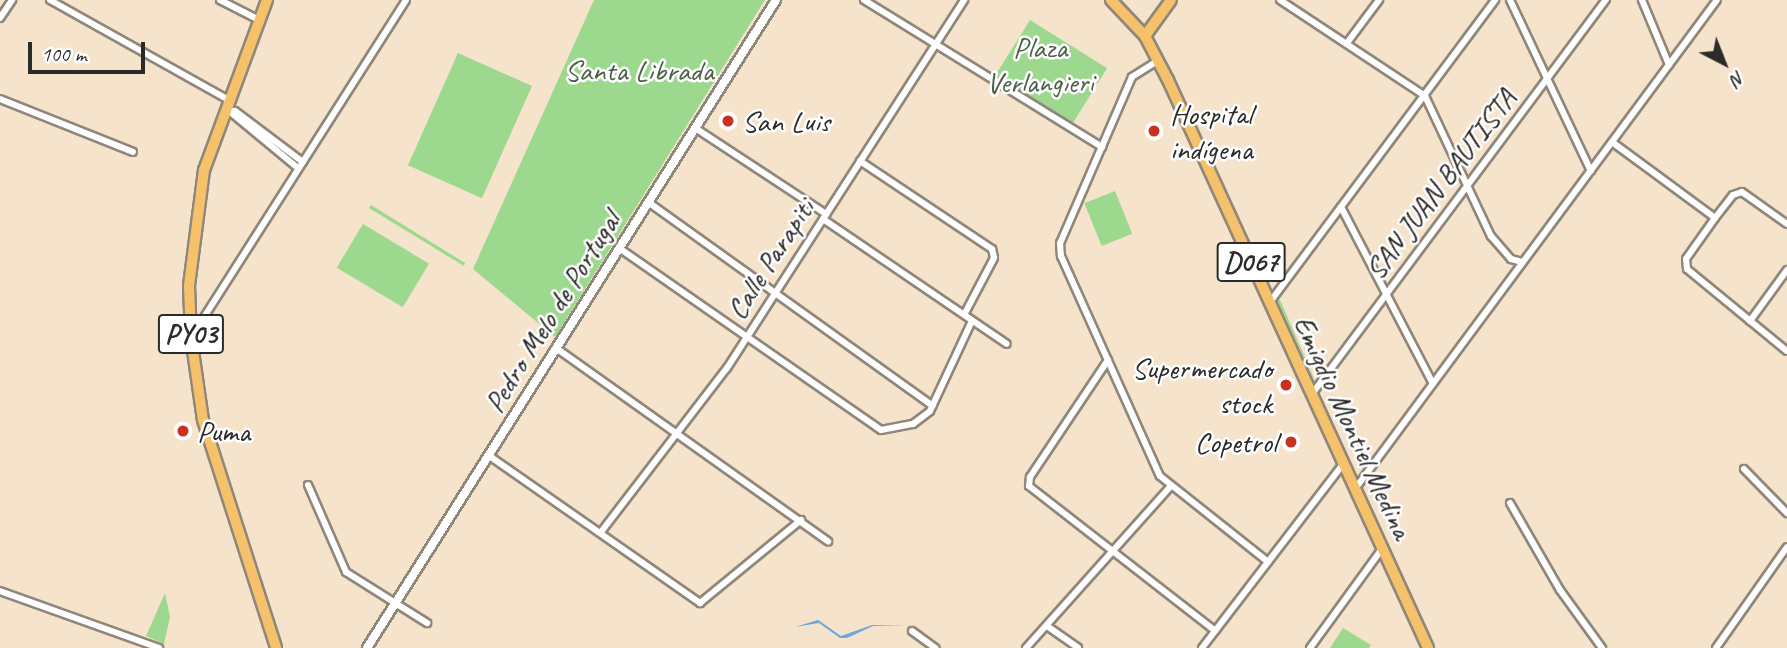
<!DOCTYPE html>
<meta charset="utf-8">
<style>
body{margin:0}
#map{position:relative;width:1787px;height:648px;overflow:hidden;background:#f5e3cb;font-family:Caveat,sans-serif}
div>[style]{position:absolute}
.green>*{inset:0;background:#9cd98e;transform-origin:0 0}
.water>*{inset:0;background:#6fa6dd}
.roads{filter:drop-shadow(2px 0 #90877b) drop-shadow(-2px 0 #90877b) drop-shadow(0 2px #90877b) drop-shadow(0 -2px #90877b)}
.minor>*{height:6px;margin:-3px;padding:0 3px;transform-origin:3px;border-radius:3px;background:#fff}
.tertiary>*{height:8px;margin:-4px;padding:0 4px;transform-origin:4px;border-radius:4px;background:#fff}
.primary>*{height:10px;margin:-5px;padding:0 5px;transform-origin:5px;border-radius:5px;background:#f6c16b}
.trunk>*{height:10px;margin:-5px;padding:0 5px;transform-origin:5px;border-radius:5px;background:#f6c16b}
.dots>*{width:19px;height:19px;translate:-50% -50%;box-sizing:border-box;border:4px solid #fff;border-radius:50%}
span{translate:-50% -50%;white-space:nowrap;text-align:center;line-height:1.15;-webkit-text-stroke:5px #fff;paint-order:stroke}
.shield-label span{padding:2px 5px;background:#fff;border:2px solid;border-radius:5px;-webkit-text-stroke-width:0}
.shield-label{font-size:28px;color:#2b2b2b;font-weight:700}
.park-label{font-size:30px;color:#4d5f49}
.poi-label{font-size:30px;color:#2b2b2b}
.left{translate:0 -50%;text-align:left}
.right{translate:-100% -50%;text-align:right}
.street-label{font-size:30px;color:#2b2b2b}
.north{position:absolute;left:1689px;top:28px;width:70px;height:70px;-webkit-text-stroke:5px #fff;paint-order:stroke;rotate:138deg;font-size:19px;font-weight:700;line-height:28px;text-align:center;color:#2b2b2b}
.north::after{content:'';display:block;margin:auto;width:24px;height:32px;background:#2b2b2b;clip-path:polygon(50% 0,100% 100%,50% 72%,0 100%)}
.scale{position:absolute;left:28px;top:42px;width:117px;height:32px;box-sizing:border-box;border:4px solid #2b2b2b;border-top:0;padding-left:9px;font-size:21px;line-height:24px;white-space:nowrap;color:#2b2b2b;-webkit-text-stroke:5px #fff;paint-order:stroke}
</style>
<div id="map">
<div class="green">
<i style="clip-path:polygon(594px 0,765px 0,555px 337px,473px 269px)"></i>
<i style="left:1030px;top:20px;width:91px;height:65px;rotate:32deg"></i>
<i style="left:458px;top:53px;width:81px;height:123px;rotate:24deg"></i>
<i style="left:1115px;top:191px;width:46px;height:33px;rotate:68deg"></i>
<i style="clip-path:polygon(371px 205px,465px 263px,464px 266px,369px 208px)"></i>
<i style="left:363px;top:224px;width:77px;height:51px;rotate:31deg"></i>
<i style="clip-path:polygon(1277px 300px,1280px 300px,1314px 378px,1313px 377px)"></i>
<i style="clip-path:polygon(165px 593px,170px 617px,164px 644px,146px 636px)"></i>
<i style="clip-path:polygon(1343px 628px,1371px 645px,1369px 648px,1330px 648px)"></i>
</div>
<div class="water">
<i style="clip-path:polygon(818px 620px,841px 636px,872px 625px,906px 625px,873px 626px,847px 638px,840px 638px,819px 623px,795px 627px)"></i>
</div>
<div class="roads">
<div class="minor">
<i style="left:50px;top:0;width:203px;rotate:29.2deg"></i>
<i style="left:220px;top:0;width:44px;rotate:27.1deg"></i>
<i style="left:864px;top:0;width:280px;rotate:31.7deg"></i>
<i style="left:1280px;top:0;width:174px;rotate:33.5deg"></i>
<i style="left:1425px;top:96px;width:155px;rotate:64.8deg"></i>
<i style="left:1491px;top:236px;width:30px;rotate:49deg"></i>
<i style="left:1511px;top:259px;width:11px;rotate:15deg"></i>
<i style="left:1510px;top:0;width:189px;rotate:64.7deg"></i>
<i style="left:1642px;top:0;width:70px;rotate:67.4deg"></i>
<i style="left:0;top:18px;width:22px;rotate:-56deg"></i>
<i style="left:1347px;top:43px;width:54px;rotate:-53.3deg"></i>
<i style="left:1159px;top:60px;width:32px;rotate:148deg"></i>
<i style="left:1132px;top:77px;width:181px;rotate:113.4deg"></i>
<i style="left:1060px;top:243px;width:13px;rotate:86deg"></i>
<i style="left:1061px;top:256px;width:241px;rotate:65.8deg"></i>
<i style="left:1160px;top:476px;width:138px;rotate:38.5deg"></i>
<i style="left:0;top:99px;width:143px;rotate:21.7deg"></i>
<i style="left:229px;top:111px;width:6px"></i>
<i style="left:235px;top:111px;width:85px;rotate:36.9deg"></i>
<i style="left:229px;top:111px;width:89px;rotate:39.6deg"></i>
<i style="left:695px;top:128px;width:157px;rotate:33.3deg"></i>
<i style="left:1612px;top:142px;width:128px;rotate:36.4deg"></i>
<i style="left:1715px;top:218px;width:29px;rotate:-52deg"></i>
<i style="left:1733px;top:195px;width:9px;rotate:-18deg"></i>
<i style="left:1742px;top:192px;width:55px;rotate:35.4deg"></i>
<i style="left:860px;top:161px;width:159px;rotate:33.7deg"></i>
<i style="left:992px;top:249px;width:9px;rotate:77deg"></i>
<i style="left:994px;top:258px;width:62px;rotate:117.8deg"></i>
<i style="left:648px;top:202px;width:350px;rotate:35.6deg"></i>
<i style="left:1341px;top:207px;width:199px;rotate:62.5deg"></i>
<i style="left:1715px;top:218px;width:50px;rotate:125.3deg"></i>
<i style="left:1686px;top:259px;width:10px;rotate:84deg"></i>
<i style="left:1687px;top:269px;width:129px;rotate:39.4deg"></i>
<i style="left:823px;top:219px;width:222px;rotate:34.2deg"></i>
<i style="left:619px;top:248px;width:319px;rotate:34.8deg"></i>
<i style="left:881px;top:430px;width:33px;rotate:-11deg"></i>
<i style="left:913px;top:424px;width:21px;rotate:-37deg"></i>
<i style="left:930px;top:411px;width:97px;rotate:-65deg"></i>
<i style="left:1270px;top:302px;width:377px;rotate:-53.3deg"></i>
<i style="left:1750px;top:321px;width:63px;rotate:-54deg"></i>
<i style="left:192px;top:336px;width:398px;rotate:-57.5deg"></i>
<i style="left:556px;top:348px;width:334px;rotate:35.4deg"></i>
<i style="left:1108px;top:360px;width:141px;rotate:123.7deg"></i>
<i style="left:1030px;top:477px;width:9px;rotate:96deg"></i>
<i style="left:1029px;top:486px;width:236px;rotate:37.9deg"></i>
<i style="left:1312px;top:394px;width:492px;rotate:-53.3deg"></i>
<i style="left:488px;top:455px;width:259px;rotate:34.9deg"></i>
<i style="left:700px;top:603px;width:131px;rotate:-39.4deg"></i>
<i style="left:1744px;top:469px;width:62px;rotate:45.7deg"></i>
<i style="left:308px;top:485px;width:95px;rotate:66.4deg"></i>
<i style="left:346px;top:572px;width:96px;rotate:32.2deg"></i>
<i style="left:1355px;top:489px;width:608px;rotate:-53.49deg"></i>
<i style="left:1510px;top:503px;width:100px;rotate:60.1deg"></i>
<i style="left:1560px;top:590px;width:72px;rotate:54.1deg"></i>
<i style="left:601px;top:532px;width:207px;rotate:-52.5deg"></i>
<i style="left:727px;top:368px;width:438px;rotate:-57.2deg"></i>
<i style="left:0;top:591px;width:169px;rotate:19.7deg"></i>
<i style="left:1047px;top:626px;width:38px;rotate:35deg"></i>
<i style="left:912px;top:631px;width:29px;rotate:36deg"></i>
<i style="left:1026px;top:648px;width:216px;rotate:-48.2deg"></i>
<i style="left:1202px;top:648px;width:232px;rotate:-52.5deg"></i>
<i style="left:1310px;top:648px;width:122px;rotate:-54deg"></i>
<i style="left:1716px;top:648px;width:123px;rotate:-54.9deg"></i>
</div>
<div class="tertiary">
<i style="left:367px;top:648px;width:766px;rotate:-57.74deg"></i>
</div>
<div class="primary">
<i style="left:1111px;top:0;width:50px;rotate:46.6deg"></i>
<i style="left:1145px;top:36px;width:50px;rotate:62.4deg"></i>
<i style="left:1168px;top:80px;width:625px;rotate:65.4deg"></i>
<i style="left:1145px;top:36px;width:44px;rotate:-54.2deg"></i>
</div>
<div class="trunk">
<i style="left:267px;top:0;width:181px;rotate:110.3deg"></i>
<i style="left:204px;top:170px;width:117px;rotate:97.4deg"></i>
<i style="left:189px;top:286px;width:51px;rotate:87.8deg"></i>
<i style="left:191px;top:337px;width:84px;rotate:81.8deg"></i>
<i style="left:203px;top:420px;width:239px;rotate:72.2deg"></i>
</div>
</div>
<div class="dots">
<i style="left:728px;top:121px;background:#c8321e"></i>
<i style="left:1154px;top:131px;background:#c8321e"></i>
<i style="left:1286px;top:385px;background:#c8321e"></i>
<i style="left:183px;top:431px;background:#c8321e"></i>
<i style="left:1291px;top:442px;background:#c8321e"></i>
</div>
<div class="shield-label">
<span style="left:1251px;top:262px">D067</span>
<span style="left:191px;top:334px">PY03</span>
</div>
<div class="park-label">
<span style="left:1040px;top:64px">Plaza<br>Verlangieri</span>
<span style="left:639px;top:70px">Santa Librada</span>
</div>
<div class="poi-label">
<span class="left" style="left:1170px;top:131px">Hospital<br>indígena</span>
<span class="left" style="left:742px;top:121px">San Luis</span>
<span class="right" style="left:1272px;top:385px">Supermercado<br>stock</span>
<span class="left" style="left:197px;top:431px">Puma</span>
<span class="right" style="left:1277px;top:442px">Copetrol</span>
</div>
<div class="street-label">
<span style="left:1440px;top:184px;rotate:-53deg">SAN JUAN BAUTISTA</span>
<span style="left:770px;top:259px;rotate:-57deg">Calle Parapiti</span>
<span style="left:552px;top:312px;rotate:-58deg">Pedro Melo de Portugal</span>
<span style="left:1353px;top:427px;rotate:65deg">Emigdio Montiel Medina</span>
</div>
<div class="north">N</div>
<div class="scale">100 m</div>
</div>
